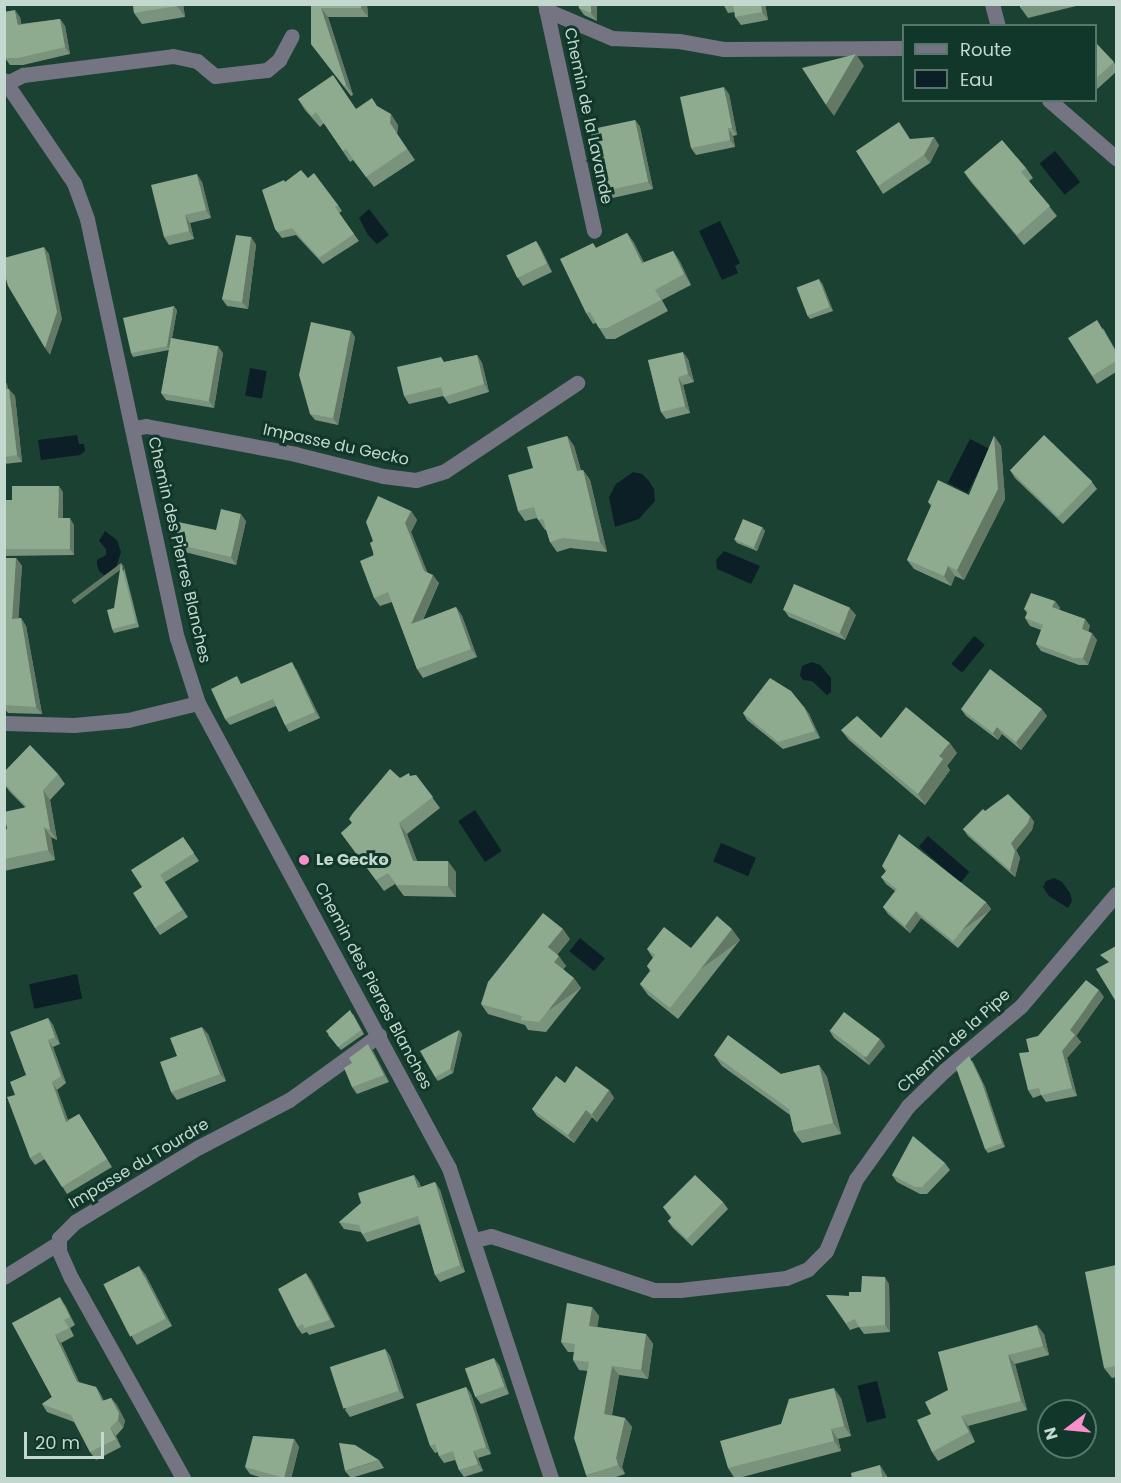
<!DOCTYPE html>
<style>
body{margin:0}
#map{position:relative;width:1121px;height:1483px;overflow:hidden;background:#1b4133;font-family:Poppins,sans-serif}
div>[style]{position:absolute}
.water>*{inset:0;background:#0c1f26;transform-origin:0 0}
.minor>*{height:15px;margin:-7.5px;padding:0 7.5px;transform-origin:7.5px;border-radius:7.5px;background:#747483}
.wall>*{inset:0;background:#7a937c}
.shaded-wall>*{inset:0;background:#637865;transform-origin:0 0}
.building>*{inset:0;background:#8eab90;transform-origin:0 0}
.dots>*{width:16px;height:16px;translate:-50% -50%;box-sizing:border-box;border:3px solid #103729;border-radius:50%}
span{translate:-50% -50%;white-space:nowrap;text-align:center;line-height:1.15;-webkit-text-stroke:6px #103729;paint-order:stroke}
.street-label{font-size:16px;color:#c3d8ce}
.poi-label{font-size:16px;color:#c3d8ce;font-weight:700}
.left{translate:0 -50%;text-align:left}
.frame{position:absolute;inset:0;border:6px solid #c3d8ce;pointer-events:none}
.legend{position:absolute;left:902px;top:24px;width:195px;height:78px;box-sizing:border-box;background:#103729;border:2px solid #58776b;margin:0;padding:8px 10px;list-style:none;font-size:18px;color:#c3d8ce}
.legend li{display:flex;align-items:center;gap:12px;height:30px}
.legend b{width:30px;border:2px solid #58776b}
.north{position:absolute;left:1037px;top:1399px;width:60px;height:60px;box-sizing:border-box;background:#103729;border:2px solid #58776b;border-radius:50%;rotate:254deg;font-size:16px;font-weight:700;line-height:24px;text-align:center;color:#c3d8ce}
.north::after{content:'';display:block;margin:auto;width:21px;height:27px;background:#f98fca;clip-path:polygon(50% 0,100% 100%,50% 72%,0 100%)}
.scale{position:absolute;left:24px;top:1432px;width:80px;height:27px;box-sizing:border-box;border:3px solid #c3d8ce;border-top:0;padding-left:8px;font-size:18px;line-height:21px;white-space:nowrap;color:#c3d8ce;-webkit-text-stroke:4px #103729;paint-order:stroke}
</style>
<div id="map">
<div class="water">
<i style="left:1055px;top:151px;width:40px;height:20px;rotate:51deg"></i>
<i style="clip-path:polygon(369px 209px,389px 235px,377px 244px,368px 235px,359px 218px)"></i>
<i style="clip-path:polygon(720px 221px,740px 263px,735px 266px,738px 273px,722px 280px,699px 231px)"></i>
<i style="left:250px;top:368px;width:17px;height:28px;rotate:10deg"></i>
<i style="clip-path:polygon(77px 435px,79px 444px,84px 444px,85px 451px,80px 455px,41px 460px,38px 440px)"></i>
<i style="left:970px;top:439px;width:22px;height:49px;rotate:27deg"></i>
<i style="clip-path:polygon(633px 472px,642px 474px,649px 481px,654px 489px,655px 501px,639px 519px,615px 527px,609px 497px,616px 484px)"></i>
<i style="clip-path:polygon(105px 531px,117px 540px,121px 552px,116px 568px,111px 574px,104px 575px,99px 571px,97px 564px,97px 560px,106px 555px,106px 549px,99px 541px)"></i>
<i style="clip-path:polygon(724px 551px,760px 566px,751px 584px,717px 569px,716px 560px)"></i>
<i style="left:974px;top:636px;width:14px;height:36px;rotate:39deg"></i>
<i style="clip-path:polygon(812px 662px,820px 665px,831px 678px,831px 692px,827px 695px,812px 681px,803px 680px,800px 675px,802px 666px)"></i>
<i style="left:475px;top:810px;width:49px;height:20px;rotate:57deg"></i>
<i style="left:928px;top:836px;width:55px;height:14px;rotate:41deg"></i>
<i style="left:721px;top:843px;width:38px;height:20px;rotate:23deg"></i>
<i style="clip-path:polygon(1054px 878px,1062px 882px,1070px 893px,1072px 901px,1068px 908px,1049px 896px,1043px 887px,1046px 881px)"></i>
<i style="left:580px;top:938px;width:32px;height:17px;rotate:39deg"></i>
<i style="left:77px;top:974px;width:25px;height:49px;rotate:78deg"></i>
<i style="left:877px;top:1381px;width:38px;height:20px;rotate:76deg"></i>
</div>
<div class="minor">
<i style="left:545px;top:4px;width:232px;rotate:77.8deg"></i>
<i style="left:992px;top:4px;width:23px;rotate:75deg"></i>
<i style="left:546px;top:10px;width:72px;rotate:23deg"></i>
<i style="left:612px;top:38px;width:67px;rotate:2.6deg"></i>
<i style="left:679px;top:41px;width:46px;rotate:10.1deg"></i>
<i style="left:724px;top:49px;width:180px;rotate:-0.3deg"></i>
<i style="left:4px;top:80px;width:125px;rotate:55.8deg"></i>
<i style="left:74px;top:183px;width:38px;rotate:70deg"></i>
<i style="left:87px;top:219px;width:429px;rotate:77.9deg"></i>
<i style="left:177px;top:638px;width:68px;rotate:72.1deg"></i>
<i style="left:198px;top:703px;width:528px;rotate:61.64deg"></i>
<i style="left:449px;top:1168px;width:326px;rotate:71.8deg"></i>
<i style="left:7px;top:83px;width:18px;rotate:-27deg"></i>
<i style="left:23px;top:75px;width:151px;rotate:-7.2deg"></i>
<i style="left:173px;top:56px;width:25px;rotate:12deg"></i>
<i style="left:197px;top:61px;width:23px;rotate:40deg"></i>
<i style="left:215px;top:76px;width:52px;rotate:-6.6deg"></i>
<i style="left:267px;top:70px;width:16px;rotate:-40deg"></i>
<i style="left:279px;top:60px;width:27px;rotate:-62deg"></i>
<i style="left:1049px;top:100px;width:89px;rotate:40.9deg"></i>
<i style="left:134px;top:428px;width:12px;rotate:-9deg"></i>
<i style="left:146px;top:426px;width:152px;rotate:10.6deg"></i>
<i style="left:295px;top:454px;width:91px;rotate:14deg"></i>
<i style="left:383px;top:476px;width:33px;rotate:7deg"></i>
<i style="left:416px;top:480px;width:30px;rotate:-17deg"></i>
<i style="left:445px;top:471px;width:159px;rotate:-33.7deg"></i>
<i style="left:4px;top:723px;width:70px;rotate:1.6deg"></i>
<i style="left:74px;top:725px;width:54px;rotate:-5.3deg"></i>
<i style="left:128px;top:720px;width:72px;rotate:-13.7deg"></i>
<i style="left:475px;top:1240px;width:16px;rotate:-14deg"></i>
<i style="left:491px;top:1236px;width:6px;rotate:18deg"></i>
<i style="left:497px;top:1238px;width:165px;rotate:18.3deg"></i>
<i style="left:654px;top:1290px;width:26px"></i>
<i style="left:680px;top:1290px;width:107px;rotate:-6.5deg"></i>
<i style="left:786px;top:1278px;width:24px;rotate:-22deg"></i>
<i style="left:808px;top:1269px;width:25px;rotate:-45deg"></i>
<i style="left:826px;top:1251px;width:78px;rotate:-67.4deg"></i>
<i style="left:856px;top:1179px;width:90px;rotate:-54.5deg"></i>
<i style="left:908px;top:1106px;width:52px;rotate:-44.2deg"></i>
<i style="left:945px;top:1070px;width:99px;rotate:-40.1deg"></i>
<i style="left:1021px;top:1006px;width:147px;rotate:-49.7deg"></i>
<i style="left:4px;top:1277px;width:62px;rotate:-31.9deg"></i>
<i style="left:183px;top:1478px;width:229px;rotate:-119.2deg"></i>
<i style="left:71px;top:1278px;width:30px;rotate:-114deg"></i>
<i style="left:59px;top:1251px;width:13px;rotate:-90deg"></i>
<i style="left:59px;top:1238px;width:23px;rotate:-45deg"></i>
<i style="left:75px;top:1222px;width:145px;rotate:-31.2deg"></i>
<i style="left:199px;top:1147px;width:102px;rotate:-27.6deg"></i>
<i style="left:289px;top:1100px;width:111px;rotate:-35.8deg"></i>
</div>
<div class="wall">
<i style="clip-path:polygon(133px 4px,183px 4px,185px 17px,142px 24px,134px 13px)"></i>
<i style="clip-path:polygon(311px 4px,367px 4px,368px 17px,328px 17px,353px 95px,351px 96px,311px 44px)"></i>
<i style="clip-path:polygon(597px 4px,597px 21px,584px 15px,579px 8px)"></i>
<i style="clip-path:polygon(723px 4px,765px 4px,768px 20px,741px 25px,735px 17px,735px 12px,728px 13px)"></i>
<i style="clip-path:polygon(1020px 4px,1084px 4px,1028px 18px,1020px 7px)"></i>
<i style="clip-path:polygon(20px 17px,21px 24px,60px 19px,65px 26px,70px 54px,23px 65px,10px 65px,5px 58px)"></i>
<i style="clip-path:polygon(1095px 42px,1116px 65px,1116px 72px,1095px 91px)"></i>
<i style="clip-path:polygon(729px 94px,737px 135px,733px 136px,735px 147px,696px 155px,691px 148px)"></i>
<i style="clip-path:polygon(298px 99px,356px 109px,377px 106px,398px 125px,397px 134px,415px 160px,374px 187px,353px 160px,350px 162px,324px 123px,320px 127px,305px 110px)"></i>
<i style="clip-path:polygon(635px 120px,640px 127px,653px 189px,608px 199px,603px 191px)"></i>
<i style="clip-path:polygon(910px 139px,939px 145px,930px 163px,883px 194px,878px 186px)"></i>
<i style="clip-path:polygon(1026px 168px,1033px 178px,1029px 181px,1057px 216px,1024px 245px,971px 182px,964px 172px)"></i>
<i style="clip-path:polygon(308px 178px,338px 205px,342px 211px,339px 213px,359px 241px,323px 264px,296px 235px,282px 238px,275px 229px,285px 182px)"></i>
<i style="clip-path:polygon(202px 182px,211px 218px,190px 223px,194px 239px,169px 245px,164px 237px)"></i>
<i style="clip-path:polygon(627px 233px,634px 243px,644px 263px,673px 251px,680px 262px,691px 285px,662px 300px,668px 311px,615px 339px,606px 339px,596px 323px,593px 324px,586px 313px,596px 248px)"></i>
<i style="clip-path:polygon(251px 237px,256px 245px,248px 309px,227px 306px,222px 299px)"></i>
<i style="clip-path:polygon(536px 241px,541px 249px,552px 272px,523px 286px,518px 278px)"></i>
<i style="clip-path:polygon(822px 283px,833px 311px,810px 319px,807px 315px)"></i>
<i style="clip-path:polygon(177px 310px,172px 338px,223px 353px,214px 408px,166px 400px,161px 393px,169px 350px,133px 357px,131px 353px)"></i>
<i style="clip-path:polygon(1103px 328px,1116px 351px,1116px 372px,1097px 384px,1092px 376px)"></i>
<i style="clip-path:polygon(355px 337px,338px 425px,315px 420px,310px 414px)"></i>
<i style="clip-path:polygon(477px 355px,482px 363px,489px 392px,449px 404px,443px 396px,409px 404px,404px 396px,445px 362px)"></i>
<i style="clip-path:polygon(688px 359px,694px 382px,683px 385px,690px 413px,666px 419px,661px 412px,648px 360px)"></i>
<i style="clip-path:polygon(4px 381px,7px 384px,8px 389px,15px 396px,22px 462px,4px 464px)"></i>
<i style="clip-path:polygon(567px 436px,574px 446px,581px 471px,583px 470px,590px 480px,607px 552px,570px 548px,557px 552px,550px 542px,546px 530px,545px 530px,537px 518px,525px 521px,518px 511px,533px 468px)"></i>
<i style="clip-path:polygon(994px 436px,1001px 446px,1005px 499px,964px 580px,955px 576px,951px 586px,914px 569px,907px 560px,931px 506px,928px 502px,969px 495px)"></i>
<i style="clip-path:polygon(1010px 470px,1092px 482px,1097px 489px,1063px 524px,1015px 478px)"></i>
<i style="clip-path:polygon(63px 492px,63px 518px,74px 525px,74px 555px,4px 556px,4px 500px,12px 500px)"></i>
<i style="clip-path:polygon(411px 511px,417px 520px,411px 532px,427px 572px,439px 583px,423px 620px,456px 607px,462px 616px,477px 657px,423px 678px,417px 669px,392px 602px,380px 606px,374px 598px,373px 541px)"></i>
<i style="clip-path:polygon(246px 521px,236px 565px,181px 551px,176px 544px)"></i>
<i style="clip-path:polygon(762px 527px,765px 531px,757px 551px,737px 543px,734px 539px)"></i>
<i style="clip-path:polygon(4px 558px,16px 558px,22px 566px,18px 619px,21px 618px,26px 626px,42px 714px,8px 713px,4px 708px)"></i>
<i style="clip-path:polygon(124px 567px,139px 627px,114px 633px,112px 629px)"></i>
<i style="clip-path:polygon(1055px 601px,1060px 608px,1059px 610px,1085px 619px,1090px 626px,1088px 631px,1097px 640px,1088px 665px,1079px 665px,1041px 651px,1036px 644px,1041px 630px,1030px 626px,1025px 618px,1027px 613px,1024px 609px)"></i>
<i style="clip-path:polygon(784px 610px,856px 615px,845px 640px,789px 617px)"></i>
<i style="clip-path:polygon(296px 669px,320px 718px,289px 732px,285px 725px,276px 706px,230px 725px,225px 719px,242px 684px)"></i>
<i style="clip-path:polygon(804px 707px,809px 714px,820px 738px,783px 749px,747px 720px,743px 713px)"></i>
<i style="clip-path:polygon(961px 709px,1047px 716px,1021px 750px,1002px 734px,998px 740px,966px 716px)"></i>
<i style="clip-path:polygon(841px 730px,881px 738px,957px 753px,947px 766px,950px 770px,925px 805px,849px 740px)"></i>
<i style="clip-path:polygon(58px 774px,65px 784px,50px 800px,57px 840px,51px 837px,55px 860px,4px 871px,4px 830px,7px 829px,25px 807px,10px 792px,4px 784px)"></i>
<i style="clip-path:polygon(416px 775px,440px 808px,407px 834px,417px 861px,456px 872px,456px 897px,404px 896px,395px 884px,384px 891px,341px 833px,352px 823px,400px 778px)"></i>
<i style="clip-path:polygon(1030px 816px,1034px 822px,1032px 830px,1016px 850px,1020px 858px,1015px 877px,968px 836px,963px 829px)"></i>
<i style="clip-path:polygon(183px 837px,199px 861px,165px 882px,188px 917px,160px 935px,155px 928px,142px 887px)"></i>
<i style="clip-path:polygon(882px 866px,986px 902px,991px 909px,958px 948px,921px 918px,910px 933px,888px 914px,883px 907px,895px 891px,886px 884px,881px 877px,886px 872px)"></i>
<i style="clip-path:polygon(570px 939px,557px 955px,566px 966px,563px 969px,581px 988px,546px 1032px,528px 1030px,525px 1025px,488px 1014px,481px 1004px)"></i>
<i style="clip-path:polygon(740px 940px,678px 1019px,648px 995px,640px 984px,650px 971px,647px 966px,653px 958px,647px 949px,691px 948px)"></i>
<i style="clip-path:polygon(1104px 997px,1076px 1036px,1081px 1042px,1067px 1058px,1077px 1096px,1046px 1102px,1041px 1095px,1033px 1098px,1028px 1090px,1029px 1052px,1038px 1036px)"></i>
<i style="clip-path:polygon(353px 1014px,364px 1034px,341px 1050px,328px 1035px)"></i>
<i style="clip-path:polygon(48px 1018px,53px 1025px,60px 1044px,53px 1047px,66px 1083px,57px 1090px,68px 1120px,79px 1114px,112px 1167px,67px 1194px,45px 1159px,35px 1165px,30px 1158px,26px 1075px)"></i>
<i style="clip-path:polygon(459px 1030px,462px 1034px,453px 1073px,438px 1081px,435px 1077px)"></i>
<i style="clip-path:polygon(829px 1030px,885px 1046px,869px 1065px,834px 1038px)"></i>
<i style="clip-path:polygon(208px 1034px,226px 1081px,177px 1100px,171px 1092px,177px 1056px)"></i>
<i style="clip-path:polygon(373px 1051px,389px 1082px,357px 1094px,352px 1087px)"></i>
<i style="clip-path:polygon(714px 1055px,781px 1074px,819px 1065px,827px 1077px,841px 1134px,802px 1143px,794px 1132px,790px 1115px,722px 1066px)"></i>
<i style="clip-path:polygon(972px 1060px,985px 1087px,1005px 1147px,988px 1153px,985px 1149px)"></i>
<i style="clip-path:polygon(565px 1083px,609px 1090px,614px 1098px,597px 1122px,592px 1117px,574px 1143px,537px 1116px,532px 1109px)"></i>
<i style="clip-path:polygon(945px 1163px,950px 1170px,927px 1194px,920px 1194px,897px 1182px,892px 1175px)"></i>
<i style="clip-path:polygon(419px 1182px,421px 1187px,435px 1182px,440px 1190px,465px 1272px,440px 1282px,435px 1275px,420px 1224px,367px 1242px,361px 1232px,344px 1229px,339px 1222px)"></i>
<i style="clip-path:polygon(723px 1202px,728px 1209px,692px 1246px,673px 1228px,668px 1221px,671px 1218px,663px 1207px)"></i>
<i style="clip-path:polygon(1116px 1265px,1116px 1377px,1112px 1378px,1104px 1368px)"></i>
<i style="clip-path:polygon(145px 1274px,172px 1326px,137px 1345px,132px 1337px)"></i>
<i style="clip-path:polygon(311px 1280px,335px 1327px,309px 1335px,307px 1332px,302px 1334px,297px 1327px)"></i>
<i style="clip-path:polygon(889px 1284px,890px 1332px,864px 1334px,859px 1327px,850px 1330px,826px 1295px,849px 1296px)"></i>
<i style="clip-path:polygon(65px 1305px,75px 1325px,70px 1328px,74px 1336px,61px 1343px,79px 1382px,96px 1387px,101px 1395px,104px 1401px,111px 1398px,117px 1405px,125px 1421px,123px 1428px,116px 1436px,121px 1447px,96px 1460px,90px 1452px,74px 1422px,47px 1412px,42px 1404px,52px 1397px,12px 1323px)"></i>
<i style="clip-path:polygon(592px 1307px,599px 1316px,597px 1327px,646px 1334px,653px 1344px,648px 1379px,619px 1375px,612px 1415px,625px 1418px,632px 1427px,622px 1467px,625px 1474px,610px 1479px,588px 1479px,586px 1475px,588px 1371px,579px 1370px,573px 1360px,574px 1352px,568px 1352px,561px 1342px)"></i>
<i style="clip-path:polygon(1044px 1334px,1049px 1355px,1015px 1364px,1027px 1410px,968px 1426px,975px 1442px,938px 1461px,932px 1452px,931px 1414px,948px 1390px)"></i>
<i style="clip-path:polygon(385px 1349px,390px 1356px,404px 1398px,350px 1417px,345px 1410px)"></i>
<i style="clip-path:polygon(499px 1365px,509px 1394px,481px 1404px,475px 1396px)"></i>
<i style="clip-path:polygon(466px 1387px,471px 1394px,491px 1454px,478px 1458px,483px 1471px,464px 1477px,459px 1470px,455px 1460px,444px 1463px,439px 1456px,438px 1452px,435px 1453px,430px 1446px)"></i>
<i style="clip-path:polygon(841px 1398px,851px 1436px,838px 1439px,841px 1451px,735px 1479px,728px 1468px,781px 1424px)"></i>
<i style="clip-path:polygon(294px 1439px,299px 1447px,291px 1479px,266px 1479px,250px 1474px,245px 1467px)"></i>
<i style="clip-path:polygon(379px 1460px,384px 1468px,351px 1478px,345px 1471px)"></i>
</div>
<div class="shaded-wall">
<i style="clip-path:polygon(177px 4px,183px 4px,185px 17px,177px 6px)"></i>
<i style="clip-path:polygon(361px 4px,367px 4px,368px 17px,361px 8px)"></i>
<i style="clip-path:polygon(591px 4px,597px 4px,597px 21px,591px 13px)"></i>
<i style="clip-path:polygon(761px 4px,765px 4px,768px 20px,762px 12px)"></i>
<i style="clip-path:polygon(321px 8px,328px 17px,353px 95px,346px 85px)"></i>
<i style="clip-path:polygon(15px 10px,20px 17px,23px 32px,18px 25px)"></i>
<i style="clip-path:polygon(60px 19px,65px 26px,70px 54px,65px 47px)"></i>
<i style="clip-path:polygon(856px 54px,864px 66px,834px 116px,826px 105px)"></i>
<i style="clip-path:polygon(724px 87px,729px 94px,737px 135px,732px 128px)"></i>
<i style="clip-path:polygon(391px 114px,398px 125px,397px 134px,415px 160px,390px 123px)"></i>
<i style="clip-path:polygon(635px 120px,640px 127px,653px 189px,648px 182px)"></i>
<i style="clip-path:polygon(728px 128px,733px 136px,735px 147px,730px 140px)"></i>
<i style="clip-path:polygon(934px 137px,939px 145px,930px 163px,924px 155px)"></i>
<i style="clip-path:polygon(197px 174px,202px 182px,211px 218px,206px 210px)"></i>
<i style="clip-path:polygon(185px 215px,190px 223px,194px 239px,189px 231px)"></i>
<i style="clip-path:polygon(627px 233px,634px 243px,650px 274px,642px 263px)"></i>
<i style="clip-path:polygon(251px 237px,256px 245px,248px 309px,242px 302px)"></i>
<i style="clip-path:polygon(536px 241px,541px 249px,552px 272px,547px 264px)"></i>
<i style="clip-path:polygon(44px 247px,49px 254px,62px 319px,50px 355px,45px 348px)"></i>
<i style="clip-path:polygon(673px 251px,680px 262px,691px 285px,684px 274px)"></i>
<i style="clip-path:polygon(819px 279px,822px 283px,833px 311px,830px 307px)"></i>
<i style="clip-path:polygon(174px 306px,177px 310px,170px 349px,167px 346px)"></i>
<i style="clip-path:polygon(351px 331px,355px 337px,338px 425px,333px 418px)"></i>
<i style="clip-path:polygon(218px 346px,223px 353px,214px 408px,209px 401px)"></i>
<i style="clip-path:polygon(683px 352px,688px 359px,694px 382px,688px 374px)"></i>
<i style="clip-path:polygon(477px 355px,482px 363px,489px 392px,484px 384px)"></i>
<i style="clip-path:polygon(678px 377px,683px 385px,690px 413px,685px 406px)"></i>
<i style="clip-path:polygon(4px 381px,7px 384px,8px 397px,4px 391px)"></i>
<i style="clip-path:polygon(9px 389px,15px 396px,22px 462px,17px 455px)"></i>
<i style="clip-path:polygon(567px 436px,574px 446px,584px 481px,577px 471px)"></i>
<i style="clip-path:polygon(994px 436px,1001px 446px,1005px 499px,964px 580px,957px 570px)"></i>
<i style="clip-path:polygon(583px 470px,590px 480px,607px 552px,600px 542px)"></i>
<i style="clip-path:polygon(59px 486px,63px 492px,63px 525px,58px 518px)"></i>
<i style="clip-path:polygon(411px 511px,417px 520px,411px 532px,430px 579px,424px 571px,405px 523px)"></i>
<i style="clip-path:polygon(241px 514px,246px 521px,236px 565px,231px 557px)"></i>
<i style="clip-path:polygon(70px 518px,74px 525px,74px 555px,70px 549px)"></i>
<i style="clip-path:polygon(762px 527px,765px 531px,757px 551px,754px 547px)"></i>
<i style="clip-path:polygon(16px 558px,22px 566px,18px 627px,12px 619px)"></i>
<i style="left:121px;top:563px;width:5px;height:62px;rotate:53deg"></i>
<i style="clip-path:polygon(948px 566px,955px 576px,951px 586px,944px 576px)"></i>
<i style="clip-path:polygon(433px 575px,439px 583px,417px 633px,411px 624px)"></i>
<i style="clip-path:polygon(1055px 601px,1060px 608px,1057px 614px,1052px 607px)"></i>
<i style="clip-path:polygon(456px 607px,462px 616px,477px 657px,471px 649px)"></i>
<i style="clip-path:polygon(850px 608px,856px 615px,845px 640px,840px 633px)"></i>
<i style="clip-path:polygon(21px 618px,26px 626px,42px 714px,36px 707px)"></i>
<i style="clip-path:polygon(1085px 619px,1090px 626px,1087px 636px,1082px 629px)"></i>
<i style="clip-path:polygon(1092px 633px,1097px 640px,1088px 665px,1083px 658px)"></i>
<i style="clip-path:polygon(292px 662px,296px 669px,320px 718px,315px 712px)"></i>
<i style="clip-path:polygon(804px 707px,809px 714px,820px 738px,815px 731px)"></i>
<i style="clip-path:polygon(1042px 709px,1047px 716px,1021px 750px,1016px 742px)"></i>
<i style="clip-path:polygon(997px 727px,1002px 734px,998px 740px,993px 733px)"></i>
<i style="clip-path:polygon(950px 743px,957px 753px,947px 766px,950px 770px,925px 805px,918px 794px,939px 756px)"></i>
<i style="clip-path:polygon(43px 790px,50px 800px,57px 840px,50px 830px)"></i>
<i style="clip-path:polygon(1030px 816px,1034px 822px,1032px 830px,1016px 850px,1020px 858px,1015px 877px,1010px 870px,1011px 843px)"></i>
<i style="clip-path:polygon(399px 823px,407px 834px,421px 872px,413px 861px)"></i>
<i style="clip-path:polygon(44px 827px,51px 837px,55px 860px,48px 850px)"></i>
<i style="clip-path:polygon(448px 861px,456px 872px,456px 897px,448px 886px)"></i>
<i style="left:986px;top:902px;width:9px;height:51px;rotate:54deg"></i>
<i style="clip-path:polygon(916px 911px,921px 918px,910px 933px,905px 926px)"></i>
<i style="clip-path:polygon(563px 929px,570px 939px,555px 957px,548px 947px)"></i>
<i style="left:732px;top:929px;width:14px;height:100px;rotate:54deg"></i>
<i style="clip-path:polygon(559px 956px,566px 966px,561px 972px,554px 962px)"></i>
<i style="left:574px;top:978px;width:12px;height:56px;rotate:55deg"></i>
<i style="clip-path:polygon(1099px 990px,1104px 997px,1076px 1036px,1081px 1042px,1067px 1058px,1077px 1096px,1072px 1088px,1062px 1051px,1070px 1030px)"></i>
<i style="clip-path:polygon(48px 1018px,53px 1025px,60px 1044px,55px 1037px)"></i>
<i style="clip-path:polygon(202px 1027px,208px 1034px,226px 1081px,220px 1074px)"></i>
<i style="clip-path:polygon(459px 1030px,462px 1034px,453px 1073px,450px 1069px)"></i>
<i style="clip-path:polygon(880px 1039px,885px 1046px,869px 1065px,864px 1057px)"></i>
<i style="clip-path:polygon(48px 1040px,53px 1047px,66px 1083px,61px 1076px)"></i>
<i style="clip-path:polygon(368px 1044px,373px 1051px,389px 1082px,384px 1075px)"></i>
<i style="clip-path:polygon(969px 1056px,985px 1087px,1005px 1147px,1002px 1143px)"></i>
<i style="clip-path:polygon(819px 1065px,827px 1077px,841px 1134px,833px 1123px)"></i>
<i style="clip-path:polygon(52px 1082px,57px 1090px,71px 1129px,66px 1122px)"></i>
<i style="clip-path:polygon(609px 1090px,614px 1098px,597px 1122px,592px 1114px)"></i>
<i style="clip-path:polygon(586px 1110px,592px 1117px,574px 1143px,568px 1135px)"></i>
<i style="clip-path:polygon(414px 1175px,419px 1182px,424px 1195px,418px 1188px)"></i>
<i style="clip-path:polygon(435px 1182px,440px 1190px,465px 1272px,460px 1265px)"></i>
<i style="clip-path:polygon(139px 1266px,145px 1274px,172px 1326px,166px 1318px)"></i>
<i style="clip-path:polygon(306px 1273px,311px 1280px,335px 1327px,330px 1320px)"></i>
<i style="clip-path:polygon(885px 1277px,889px 1284px,890px 1332px,885px 1325px)"></i>
<i style="clip-path:polygon(60px 1297px,65px 1305px,75px 1325px,70px 1317px)"></i>
<i style="clip-path:polygon(592px 1307px,599px 1316px,596px 1336px,589px 1326px)"></i>
<i style="clip-path:polygon(1037px 1325px,1044px 1334px,1049px 1355px,1043px 1346px)"></i>
<i style="clip-path:polygon(646px 1334px,653px 1344px,648px 1379px,641px 1370px)"></i>
<i style="clip-path:polygon(55px 1335px,61px 1343px,82px 1389px,77px 1382px)"></i>
<i style="clip-path:polygon(385px 1349px,390px 1356px,404px 1398px,399px 1391px)"></i>
<i style="clip-path:polygon(1008px 1355px,1015px 1364px,1027px 1410px,1021px 1401px)"></i>
<i style="clip-path:polygon(494px 1358px,499px 1365px,509px 1394px,504px 1386px)"></i>
<i style="clip-path:polygon(612px 1366px,619px 1375px,610px 1423px,604px 1414px)"></i>
<i style="clip-path:polygon(96px 1387px,101px 1395px,107px 1409px,102px 1401px)"></i>
<i style="clip-path:polygon(466px 1387px,471px 1394px,491px 1454px,486px 1447px)"></i>
<i style="clip-path:polygon(834px 1388px,841px 1398px,851px 1436px,844px 1426px)"></i>
<i style="clip-path:polygon(111px 1398px,117px 1405px,125px 1421px,123px 1428px,118px 1420px)"></i>
<i style="clip-path:polygon(961px 1416px,968px 1426px,975px 1442px,969px 1432px)"></i>
<i style="clip-path:polygon(625px 1418px,632px 1427px,622px 1467px,625px 1474px,618px 1465px,616px 1458px)"></i>
<i style="clip-path:polygon(110px 1428px,116px 1436px,121px 1447px,116px 1439px)"></i>
<i style="clip-path:polygon(831px 1429px,838px 1439px,841px 1451px,834px 1441px)"></i>
<i style="clip-path:polygon(294px 1439px,299px 1447px,291px 1479px,284px 1479px,284px 1478px)"></i>
<i style="clip-path:polygon(473px 1451px,478px 1458px,483px 1471px,478px 1464px)"></i>
<i style="clip-path:polygon(880px 1465px,887px 1476px,888px 1479px,883px 1479px)"></i>
</div>
<div class="building">
<i style="clip-path:polygon(133px 4px,177px 4px,177px 6px,134px 13px)"></i>
<i style="clip-path:polygon(311px 4px,361px 4px,361px 8px,321px 8px,346px 85px,344px 86px,311px 44px)"></i>
<i style="clip-path:polygon(578px 4px,591px 4px,591px 13px,579px 8px)"></i>
<i style="clip-path:polygon(733px 4px,761px 4px,762px 12px,735px 17px)"></i>
<i style="clip-path:polygon(1020px 4px,1031px 4px,1020px 7px)"></i>
<i style="clip-path:polygon(15px 10px,18px 25px,60px 19px,65px 47px,18px 58px,5px 58px,4px 12px)"></i>
<i style="clip-path:polygon(1095px 42px,1114px 62px,1095px 79px)"></i>
<i style="clip-path:polygon(856px 54px,826px 105px,802px 68px)"></i>
<i style="clip-path:polygon(333px 75px,356px 109px,372px 98px,377px 106px,391px 114px,390px 123px,407px 149px,366px 177px,346px 149px,343px 151px,316px 112px,312px 116px,298px 99px)"></i>
<i style="clip-path:polygon(724px 87px,732px 128px,728px 128px,730px 140px,691px 148px,680px 97px)"></i>
<i style="left:635px;top:120px;width:63px;height:46px;rotate:78deg"></i>
<i style="clip-path:polygon(899px 122px,910px 139px,934px 137px,924px 155px,878px 186px,856px 151px)"></i>
<i style="clip-path:polygon(1002px 140px,1026px 168px,1021px 172px,1050px 206px,1017px 235px,964px 172px)"></i>
<i style="clip-path:polygon(301px 170px,308px 178px,314px 173px,338px 205px,335px 207px,354px 234px,319px 258px,292px 228px,278px 232px,275px 229px,262px 190px,284px 180px,285px 182px)"></i>
<i style="clip-path:polygon(197px 174px,206px 210px,185px 215px,189px 231px,164px 237px,151px 185px)"></i>
<i style="clip-path:polygon(627px 233px,642px 263px,673px 251px,684px 274px,655px 290px,661px 300px,607px 328px,599px 328px,590px 312px,586px 313px,560px 259px,593px 243px,596px 248px)"></i>
<i style="clip-path:polygon(236px 235px,251px 237px,242px 302px,222px 299px)"></i>
<i style="left:536px;top:241px;width:25px;height:33px;rotate:64deg"></i>
<i style="clip-path:polygon(44px 247px,57px 312px,45px 348px,8px 286px,4px 272px,4px 258px)"></i>
<i style="left:819px;top:279px;width:30px;height:24px;rotate:69deg"></i>
<i style="clip-path:polygon(174px 306px,167px 346px,131px 353px,123px 318px)"></i>
<i style="clip-path:polygon(1097px 320px,1116px 352px,1116px 361px,1092px 376px,1068px 338px)"></i>
<i style="clip-path:polygon(311px 322px,351px 331px,333px 418px,310px 414px,299px 375px)"></i>
<i style="left:171px;top:338px;width:48px;height:56px;rotate:10deg"></i>
<i style="clip-path:polygon(683px 352px,688px 374px,678px 377px,685px 406px,661px 412px,648px 360px)"></i>
<i style="clip-path:polygon(477px 355px,484px 384px,444px 397px,441px 387px,404px 396px,397px 367px,441px 357px,444px 362px)"></i>
<i style="clip-path:polygon(4px 389px,9px 389px,17px 455px,4px 457px)"></i>
<i style="left:1044px;top:435px;width:67px;height:49px;rotate:44deg"></i>
<i style="clip-path:polygon(567px 436px,577px 471px,583px 470px,600px 542px,563px 538px,550px 542px,543px 519px,538px 520px,534px 507px,518px 511px,508px 475px,533px 468px,527px 447px)"></i>
<i style="clip-path:polygon(994px 436px,998px 489px,957px 570px,948px 566px,944px 576px,907px 560px,932px 504px,928px 502px,938px 480px,969px 495px)"></i>
<i style="clip-path:polygon(12px 486px,59px 486px,58px 518px,70px 518px,70px 549px,4px 549px,4px 500px,12px 500px)"></i>
<i style="clip-path:polygon(378px 496px,411px 511px,405px 523px,424px 571px,433px 575px,411px 624px,456px 607px,471px 649px,417px 669px,388px 592px,374px 598px,360px 561px,374px 555px,370px 543px,373px 541px,366px 522px)"></i>
<i style="clip-path:polygon(221px 509px,241px 514px,231px 557px,176px 544px,178px 522px,216px 530px)"></i>
<i style="left:743px;top:519px;width:21px;height:22px;rotate:23deg"></i>
<i style="clip-path:polygon(4px 558px,16px 558px,12px 619px,21px 618px,36px 707px,4px 705px)"></i>
<i style="clip-path:polygon(121px 563px,136px 623px,112px 629px,107px 610px,114px 608px)"></i>
<i style="left:794px;top:584px;width:61px;height:28px;rotate:23deg"></i>
<i style="clip-path:polygon(1031px 593px,1055px 601px,1052px 607px,1085px 619px,1082px 629px,1092px 633px,1083px 658px,1074px 658px,1036px 644px,1043px 625px,1025px 618px,1028px 611px,1024px 609px)"></i>
<i style="clip-path:polygon(292px 662px,315px 712px,285px 725px,273px 699px,225px 719px,211px 689px,237px 676px,241px 684px)"></i>
<i style="clip-path:polygon(990px 669px,1042px 709px,1016px 742px,997px 727px,993px 733px,961px 709px)"></i>
<i style="clip-path:polygon(770px 678px,791px 691px,804px 707px,815px 731px,778px 742px,743px 713px)"></i>
<i style="clip-path:polygon(906px 707px,950px 743px,939px 756px,943px 759px,918px 794px,841px 730px,857px 716px,881px 738px)"></i>
<i style="clip-path:polygon(30px 745px,58px 774px,43px 790px,50px 830px,44px 827px,48px 850px,4px 859px,4px 830px,7px 829px,4px 812px,27px 807px,4px 783px,4px 772px)"></i>
<i style="clip-path:polygon(390px 769px,400px 778px,409px 773px,410px 776px,416px 775px,433px 797px,399px 823px,413px 861px,448px 861px,448px 886px,397px 885px,388px 873px,376px 880px,341px 833px,352px 823px,349px 819px,353px 813px)"></i>
<i style="clip-path:polygon(1008px 794px,1030px 816px,1028px 823px,1011px 843px,1015px 851px,1010px 870px,963px 829px,983px 809px,985px 811px)"></i>
<i style="clip-path:polygon(899px 834px,986px 902px,953px 941px,916px 911px,905px 926px,883px 907px,897px 889px,881px 877px,887px 870px,882px 866px)"></i>
<i style="clip-path:polygon(183px 837px,194px 853px,160px 875px,182px 910px,155px 928px,133px 893px,142px 887px,131px 870px)"></i>
<i style="clip-path:polygon(543px 913px,563px 929px,548px 947px,559px 956px,554px 962px,574px 978px,539px 1022px,521px 1020px,522px 1016px,481px 1004px,488px 982px)"></i>
<i style="clip-path:polygon(717px 916px,732px 929px,670px 1008px,640px 984px,651px 970px,647px 966px,655px 955px,647px 949px,664px 927px,691px 948px)"></i>
<i style="clip-path:polygon(1116px 946px,1116px 999px,1115px 1000px,1096px 969px,1109px 962px,1100px 955px)"></i>
<i style="clip-path:polygon(1086px 980px,1099px 990px,1070px 1030px,1075px 1035px,1062px 1051px,1072px 1088px,1041px 1095px,1039px 1088px,1028px 1090px,1019px 1053px,1029px 1052px,1026px 1039px,1038px 1036px)"></i>
<i style="clip-path:polygon(350px 1010px,361px 1030px,338px 1047px,326px 1031px)"></i>
<i style="left:844px;top:1012px;width:45px;height:23px;rotate:37deg"></i>
<i style="clip-path:polygon(48px 1018px,55px 1037px,48px 1040px,61px 1076px,52px 1082px,66px 1122px,79px 1114px,107px 1159px,62px 1187px,40px 1152px,30px 1158px,7px 1097px,15px 1095px,10px 1082px,26px 1075px,10px 1032px)"></i>
<i style="clip-path:polygon(202px 1027px,220px 1074px,171px 1092px,160px 1062px,177px 1056px,170px 1038px)"></i>
<i style="clip-path:polygon(459px 1030px,450px 1069px,435px 1077px,420px 1051px)"></i>
<i style="clip-path:polygon(728px 1035px,781px 1074px,819px 1065px,833px 1123px,794px 1132px,789px 1109px,714px 1055px)"></i>
<i style="clip-path:polygon(368px 1044px,384px 1075px,352px 1087px,344px 1068px,352px 1063px,349px 1058px)"></i>
<i style="clip-path:polygon(969px 1056px,982px 1083px,1002px 1143px,985px 1149px,956px 1068px)"></i>
<i style="clip-path:polygon(576px 1066px,609px 1090px,592px 1114px,586px 1110px,568px 1135px,532px 1109px,556px 1076px,565px 1083px)"></i>
<i style="clip-path:polygon(913px 1136px,945px 1163px,922px 1187px,915px 1187px,892px 1175px)"></i>
<i style="clip-path:polygon(414px 1175px,418px 1188px,435px 1182px,460px 1265px,435px 1275px,418px 1216px,362px 1234px,359px 1225px,339px 1222px,361px 1203px,358px 1193px)"></i>
<i style="clip-path:polygon(695px 1175px,723px 1202px,687px 1239px,668px 1221px,672px 1217px,663px 1207px)"></i>
<i style="clip-path:polygon(1116px 1265px,1116px 1366px,1104px 1368px,1085px 1272px)"></i>
<i style="left:139px;top:1266px;width:59px;height:40px;rotate:63deg"></i>
<i style="clip-path:polygon(306px 1273px,330px 1320px,304px 1328px,303px 1324px,297px 1327px,278px 1289px)"></i>
<i style="clip-path:polygon(862px 1276px,885px 1277px,885px 1325px,859px 1327px,855px 1319px,846px 1323px,826px 1295px,849px 1296px,849px 1292px,861px 1292px)"></i>
<i style="clip-path:polygon(60px 1297px,70px 1317px,64px 1320px,69px 1328px,55px 1335px,77px 1382px,96px 1387px,102px 1401px,111px 1398px,119px 1413px,118px 1420px,110px 1428px,116px 1439px,90px 1452px,71px 1415px,42px 1404px,52px 1397px,12px 1323px)"></i>
<i style="clip-path:polygon(567px 1303px,592px 1307px,589px 1326px,646px 1334px,641px 1370px,612px 1366px,604px 1414px,625px 1418px,616px 1458px,618px 1465px,586px 1475px,574px 1438px,589px 1362px,573px 1360px,575px 1344px,561px 1342px)"></i>
<i style="clip-path:polygon(1037px 1325px,1043px 1346px,1008px 1355px,1021px 1401px,961px 1416px,969px 1432px,932px 1452px,917px 1420px,931px 1414px,925px 1402px,948px 1390px,938px 1352px)"></i>
<i style="left:385px;top:1349px;width:44px;height:58px;rotate:72deg"></i>
<i style="left:494px;top:1358px;width:30px;height:31px;rotate:70deg"></i>
<i style="clip-path:polygon(466px 1387px,486px 1447px,473px 1451px,478px 1464px,459px 1470px,453px 1451px,439px 1456px,435px 1444px,430px 1446px,416px 1404px)"></i>
<i style="clip-path:polygon(834px 1388px,844px 1426px,831px 1429px,834px 1441px,728px 1468px,720px 1441px,781px 1424px,789px 1399px)"></i>
<i style="clip-path:polygon(253px 1436px,294px 1439px,284px 1478px,245px 1467px)"></i>
<i style="clip-path:polygon(339px 1443px,355px 1445px,379px 1460px,345px 1471px)"></i>
<i style="clip-path:polygon(880px 1465px,883px 1479px,852px 1479px,851px 1473px)"></i>
</div>
<div class="dots">
<i style="left:304px;top:860px;background:#f98fca"></i>
</div>
<div class="street-label">
<span style="left:588px;top:116px;rotate:78deg">Chemin de la Lavande</span>
<span style="left:336px;top:445px;rotate:12deg">Impasse du Gecko</span>
<span style="left:179px;top:550px;rotate:77deg">Chemin des Pierres Blanches</span>
<span style="left:373px;top:986px;rotate:62deg">Chemin des Pierres Blanches</span>
<span style="left:954px;top:1041px;rotate:-42deg">Chemin de la Pipe</span>
<span style="left:139px;top:1164px;rotate:-31deg">Impasse du Tourdre</span>
</div>
<div class="poi-label">
<span class="left" style="left:316px;top:860px">Le Gecko</span>
</div>
<div class="frame"></div>
<ul class="legend">
<li><b style="height:8px;background:#747483"></b>Route</li>
<li><b style="height:16px;background:#0c1f26"></b>Eau</li>
</ul>
<div class="north">N</div>
<div class="scale">20 m</div>
</div>
